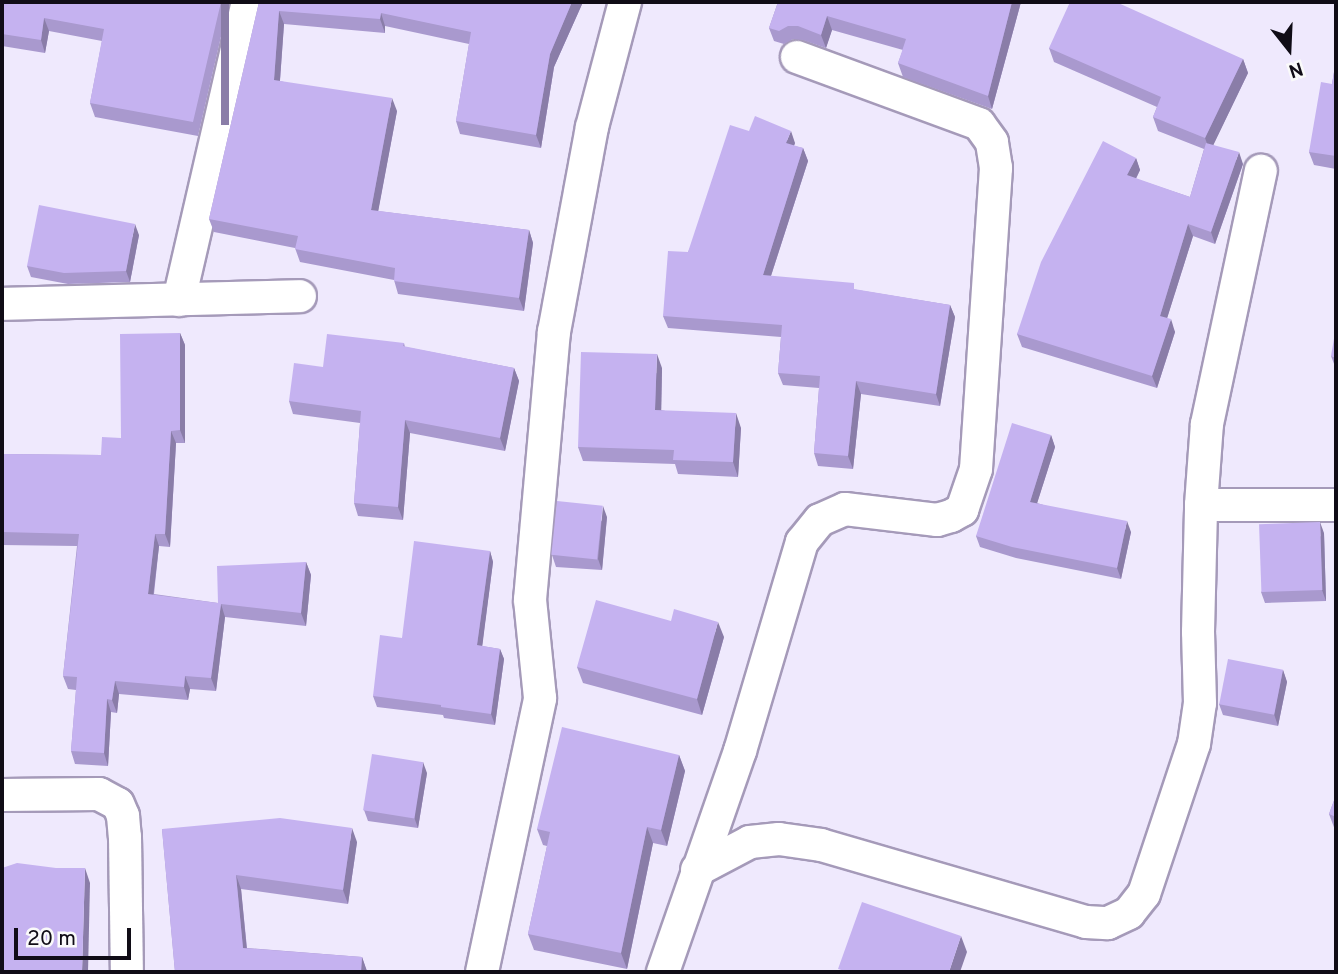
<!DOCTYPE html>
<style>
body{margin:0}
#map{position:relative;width:1338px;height:974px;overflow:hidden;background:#efe9fd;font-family:Overpass,sans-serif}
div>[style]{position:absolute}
.roads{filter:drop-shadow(2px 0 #a59ab9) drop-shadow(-2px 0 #a59ab9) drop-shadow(0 2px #a59ab9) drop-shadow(0 -2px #a59ab9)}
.minor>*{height:32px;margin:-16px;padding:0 16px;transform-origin:16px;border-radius:16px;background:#fff}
.wall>*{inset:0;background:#a999ce}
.shaded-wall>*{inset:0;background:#8a7da8;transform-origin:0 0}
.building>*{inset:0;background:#c5b2f0;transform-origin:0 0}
span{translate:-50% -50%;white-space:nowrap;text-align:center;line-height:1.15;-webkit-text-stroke:5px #fafafa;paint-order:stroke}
.frame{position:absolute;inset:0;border:4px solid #100c16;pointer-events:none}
.north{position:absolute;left:1254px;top:14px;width:70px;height:70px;-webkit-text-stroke:5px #fafafa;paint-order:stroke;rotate:162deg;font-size:19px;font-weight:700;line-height:28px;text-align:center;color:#100c16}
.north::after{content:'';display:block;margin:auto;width:24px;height:32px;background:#100c16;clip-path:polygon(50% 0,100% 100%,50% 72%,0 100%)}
.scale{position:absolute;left:14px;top:928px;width:117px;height:32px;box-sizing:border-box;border:4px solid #100c16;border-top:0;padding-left:9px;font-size:21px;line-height:24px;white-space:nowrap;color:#100c16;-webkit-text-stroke:5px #fafafa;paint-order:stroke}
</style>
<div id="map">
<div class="roads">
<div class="minor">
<i style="left:179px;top:300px;width:306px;rotate:-77deg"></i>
<i style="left:2px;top:304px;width:298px;rotate:-1.5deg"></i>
<i style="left:1201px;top:505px;width:135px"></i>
<i style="left:2px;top:795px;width:97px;rotate:-0.6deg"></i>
<i style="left:99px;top:794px;width:21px;rotate:28deg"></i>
<i style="left:118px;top:804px;width:13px;rotate:67deg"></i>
<i style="left:123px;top:816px;width:21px;rotate:85deg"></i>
<i style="left:125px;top:837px;width:135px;rotate:89.2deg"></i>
<i style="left:697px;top:870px;width:60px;rotate:-27.8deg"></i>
<i style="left:750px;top:842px;width:29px;rotate:-6deg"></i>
<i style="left:779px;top:839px;width:42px;rotate:8.1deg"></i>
<i style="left:821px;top:845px;width:276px;rotate:16.2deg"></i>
<i style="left:1086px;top:922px;width:22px;rotate:3deg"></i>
<i style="left:1108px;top:923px;width:23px;rotate:-25deg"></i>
<i style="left:1129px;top:913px;width:24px;rotate:-52deg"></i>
<i style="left:1144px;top:894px;width:158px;rotate:-71.6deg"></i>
<i style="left:1194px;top:744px;width:41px;rotate:-81.7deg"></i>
<i style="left:1200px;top:703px;width:71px;rotate:-91.6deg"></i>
<i style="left:1198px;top:632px;width:127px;rotate:-88.6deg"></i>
<i style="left:1201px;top:505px;width:81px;rotate:-85.8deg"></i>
<i style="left:1207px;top:424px;width:259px;rotate:-78deg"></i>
<i style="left:482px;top:972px;width:280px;rotate:-78deg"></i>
<i style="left:540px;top:698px;width:99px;rotate:-95.8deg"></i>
<i style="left:530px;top:600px;width:269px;rotate:-84.9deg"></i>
<i style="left:554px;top:332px;width:208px;rotate:-79.5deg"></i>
<i style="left:592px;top:127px;width:129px;rotate:-75.2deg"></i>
<i style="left:663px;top:972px;width:234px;rotate:-70.8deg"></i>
<i style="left:740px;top:751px;width:218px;rotate:-73.5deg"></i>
<i style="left:802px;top:542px;width:28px;rotate:-51deg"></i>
<i style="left:820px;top:520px;width:27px;rotate:-24deg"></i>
<i style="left:845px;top:509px;width:93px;rotate:6.8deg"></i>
<i style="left:937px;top:520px;width:15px;rotate:-16deg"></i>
<i style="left:951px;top:516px;width:13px;rotate:-29deg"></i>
<i style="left:962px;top:510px;width:43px;rotate:-71.1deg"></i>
<i style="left:976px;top:469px;width:302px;rotate:-86.2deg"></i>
<i style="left:996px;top:168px;width:26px;rotate:-99deg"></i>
<i style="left:992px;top:142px;width:22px;rotate:-126deg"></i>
<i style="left:979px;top:124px;width:194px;rotate:-159.8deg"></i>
</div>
</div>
<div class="wall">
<i style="clip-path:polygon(2px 2px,229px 2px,198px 136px,95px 117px,90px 103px,102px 41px,49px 31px,45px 53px,2px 46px)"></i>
<i style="clip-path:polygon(259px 2px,583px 2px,554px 67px,541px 148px,460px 134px,456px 121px,469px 44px,385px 26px,385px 33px,284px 24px,280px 81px,397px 111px,378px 211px,529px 230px,533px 243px,524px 311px,398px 294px,394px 280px,300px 262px,295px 248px,214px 232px,209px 219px)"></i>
<i style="clip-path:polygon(778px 2px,1021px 2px,992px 109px,903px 77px,898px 63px,903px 50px,832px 30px,826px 48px,803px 40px,793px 39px,784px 44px,774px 41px,769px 28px)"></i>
<i style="clip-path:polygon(1049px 48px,1243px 59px,1248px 73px,1213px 145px,1243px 164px,1215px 244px,1193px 236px,1167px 318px,1175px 332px,1157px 388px,1022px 347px,1017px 334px,1136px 158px,1140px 170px,1136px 179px,1190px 197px,1204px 149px,1158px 131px,1153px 117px,1157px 107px,1054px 62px)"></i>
<i style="clip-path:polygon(1336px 60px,1336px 169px,1314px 165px,1309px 152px,1332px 84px)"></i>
<i style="clip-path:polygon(749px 131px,795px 143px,794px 146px,803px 148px,808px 161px,771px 276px,950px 305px,955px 317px,940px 406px,861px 394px,853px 469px,818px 466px,814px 453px,819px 388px,783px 385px,778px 373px,781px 337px,668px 328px,663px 316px,688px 252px)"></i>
<i style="clip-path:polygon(139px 235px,130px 282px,68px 284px,31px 277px,27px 266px)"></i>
<i style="clip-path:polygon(180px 333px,185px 345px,185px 443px,176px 443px,170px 547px,159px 546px,154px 594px,218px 603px,306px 562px,311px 575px,306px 626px,225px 617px,216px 691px,190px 689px,188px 700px,119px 694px,117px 713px,111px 712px,108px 766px,75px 764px,71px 751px,76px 690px,68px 689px,63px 676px,77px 546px,2px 545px,2px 454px,101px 455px,121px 438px)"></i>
<i style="clip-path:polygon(404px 343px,405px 347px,514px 368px,519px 381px,505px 451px,410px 433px,403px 520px,358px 516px,354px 503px,360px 423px,293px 414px,289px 401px,323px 367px)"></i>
<i style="clip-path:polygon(1331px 356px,1336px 357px,1336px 369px)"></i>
<i style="clip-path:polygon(662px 368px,661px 410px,741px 428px,738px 477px,678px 474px,675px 464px,583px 461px,578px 447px)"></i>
<i style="clip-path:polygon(1051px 435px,1055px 447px,1037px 503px,1131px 532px,1121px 579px,1016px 558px,980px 547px,976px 536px)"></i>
<i style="clip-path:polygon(607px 517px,602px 570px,556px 567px,552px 555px)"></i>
<i style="clip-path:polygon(1324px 533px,1326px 601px,1265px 603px,1261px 592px)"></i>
<i style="clip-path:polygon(490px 551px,493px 562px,482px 646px,500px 649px,504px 659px,495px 725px,444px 718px,443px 715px,377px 707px,373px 696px,402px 638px)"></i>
<i style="clip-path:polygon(671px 621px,724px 637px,702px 715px,583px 683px,577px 667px)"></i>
<i style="clip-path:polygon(1283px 670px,1287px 682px,1278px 726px,1223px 715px,1219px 704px)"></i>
<i style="clip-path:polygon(679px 755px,685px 771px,667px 846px,653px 843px,627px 969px,534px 950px,528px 934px,547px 846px,543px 845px,537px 829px)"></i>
<i style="clip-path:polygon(427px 773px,418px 828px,368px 821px,364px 810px)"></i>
<i style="clip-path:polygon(1336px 795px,1336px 831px,1335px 830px,1329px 814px)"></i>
<i style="clip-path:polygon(162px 829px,357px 842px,348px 904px,241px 889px,247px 948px,362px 957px,367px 972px,175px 972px)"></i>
</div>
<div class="shaded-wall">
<i style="left:221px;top:2px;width:8px;height:123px"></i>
<i style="clip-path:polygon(572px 2px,583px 2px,554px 67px,541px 148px,536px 135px,550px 54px)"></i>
<i style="clip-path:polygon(1012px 2px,1021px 2px,992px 109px,988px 96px)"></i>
<i style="clip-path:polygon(279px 11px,284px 24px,279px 93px,274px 80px)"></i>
<i style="clip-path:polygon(381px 13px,385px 26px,385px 33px,380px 19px)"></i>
<i style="clip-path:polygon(827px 16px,832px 30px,826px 48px,821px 35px)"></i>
<i style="clip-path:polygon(44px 18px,49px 31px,45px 53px,41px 40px)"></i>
<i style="clip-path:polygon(1243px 59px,1248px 73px,1210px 152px,1205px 138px)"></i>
<i style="clip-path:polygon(392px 98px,397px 111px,376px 223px,371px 210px)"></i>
<i style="clip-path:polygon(791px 131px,795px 143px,790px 155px,786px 143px)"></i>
<i style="clip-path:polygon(803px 148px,808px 161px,767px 288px,763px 275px)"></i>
<i style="clip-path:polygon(1239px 152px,1243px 164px,1215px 244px,1211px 232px)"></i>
<i style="clip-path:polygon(1136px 158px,1140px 170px,1131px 188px,1127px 175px)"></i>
<i style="clip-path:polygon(135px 224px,139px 235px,130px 282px,126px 271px)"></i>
<i style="clip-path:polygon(1188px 224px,1193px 236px,1164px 328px,1160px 316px)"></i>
<i style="clip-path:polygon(529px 230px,533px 243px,524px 311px,519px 298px)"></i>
<i style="clip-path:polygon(950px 305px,955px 317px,940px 406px,936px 394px)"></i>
<i style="clip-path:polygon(1171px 319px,1175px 332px,1157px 388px,1152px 376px)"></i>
<i style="clip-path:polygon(180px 333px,185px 345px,185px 443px,180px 430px)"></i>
<i style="clip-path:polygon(657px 354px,662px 368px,661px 424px,655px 410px)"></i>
<i style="clip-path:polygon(514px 368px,519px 381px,505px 451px,500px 438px)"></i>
<i style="clip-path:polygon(856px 381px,861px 394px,853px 469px,848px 456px)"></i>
<i style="clip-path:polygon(736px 413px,741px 428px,738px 477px,733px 462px)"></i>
<i style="clip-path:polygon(405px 420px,410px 433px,403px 520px,398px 507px)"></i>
<i style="clip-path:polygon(171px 431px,176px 443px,170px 547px,165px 534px)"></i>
<i style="clip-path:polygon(1051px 435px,1055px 447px,1034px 513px,1030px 502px)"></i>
<i style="clip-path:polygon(603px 506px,607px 517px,602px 570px,598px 559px)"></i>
<i style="clip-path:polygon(1127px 521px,1131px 532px,1121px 579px,1117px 568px)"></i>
<i style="clip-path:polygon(1320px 522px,1324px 533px,1326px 601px,1322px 590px)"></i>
<i style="clip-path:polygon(155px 534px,159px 546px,152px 606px,148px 594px)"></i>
<i style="clip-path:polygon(490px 551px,493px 562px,481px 656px,477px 645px)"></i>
<i style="clip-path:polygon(306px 562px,311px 575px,306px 626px,301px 613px)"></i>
<i style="clip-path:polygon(221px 604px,225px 617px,216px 691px,211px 678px)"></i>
<i style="clip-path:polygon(718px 622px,724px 637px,702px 715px,697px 699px)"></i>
<i style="clip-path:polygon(500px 649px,504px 659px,495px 725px,491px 714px)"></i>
<i style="clip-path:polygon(1283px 670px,1287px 682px,1278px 726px,1274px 714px)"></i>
<i style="clip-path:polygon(185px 676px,190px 689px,188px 700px,184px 687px)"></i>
<i style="clip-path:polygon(115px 681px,119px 694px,117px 713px,112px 700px)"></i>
<i style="clip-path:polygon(107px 699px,111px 712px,108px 766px,104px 753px)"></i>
<i style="clip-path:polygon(679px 755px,685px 771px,667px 846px,661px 830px)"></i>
<i style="clip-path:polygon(423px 762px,427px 773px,418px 828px,414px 817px)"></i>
<i style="clip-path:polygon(647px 827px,653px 843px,627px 969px,621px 953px)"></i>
<i style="clip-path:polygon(352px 828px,357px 842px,348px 904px,343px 890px)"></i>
<i style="clip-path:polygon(85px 868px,90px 883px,88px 972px,82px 972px)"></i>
<i style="clip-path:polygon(236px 875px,241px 889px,248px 962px,243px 948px)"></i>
<i style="clip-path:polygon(961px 936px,967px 952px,960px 972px,949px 972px)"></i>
<i style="clip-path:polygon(362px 957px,367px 971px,367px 972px,361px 972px)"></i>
</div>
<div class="building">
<i style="clip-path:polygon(2px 2px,221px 2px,193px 122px,90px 103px,104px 29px,44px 18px,41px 40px,2px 34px)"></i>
<i style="clip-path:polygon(259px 2px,572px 2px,550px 54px,536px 135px,456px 121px,471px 32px,381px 13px,380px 19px,279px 11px,274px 80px,392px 98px,371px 210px,529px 230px,519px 298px,394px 281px,395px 268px,295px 249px,298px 236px,209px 219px)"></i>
<i style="clip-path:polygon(778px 2px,1012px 2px,988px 96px,898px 63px,906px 39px,827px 16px,821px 35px,798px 26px,788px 26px,779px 31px,769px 28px)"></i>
<i style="clip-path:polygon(1070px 2px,1116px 2px,1243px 59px,1205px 138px,1153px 117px,1161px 97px,1049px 48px)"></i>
<i style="clip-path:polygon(1336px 60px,1336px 156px,1309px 152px,1321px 82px,1332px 84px)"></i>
<i style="clip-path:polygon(755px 116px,791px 131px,786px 143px,803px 148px,763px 275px,854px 283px,854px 289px,950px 305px,936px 394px,856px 381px,848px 456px,814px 453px,820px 376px,778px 373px,782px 325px,663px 316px,668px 251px,688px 252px,730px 125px,749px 131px)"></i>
<i style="clip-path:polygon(1103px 141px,1136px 158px,1127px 175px,1190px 197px,1206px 143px,1239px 152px,1211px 232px,1188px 224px,1160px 316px,1171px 319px,1152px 376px,1017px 334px,1041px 262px)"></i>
<i style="clip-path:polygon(39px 205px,135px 224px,126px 271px,64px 273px,27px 266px)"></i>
<i style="clip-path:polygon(1336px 327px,1336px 357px,1331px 356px)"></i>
<i style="clip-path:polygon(180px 333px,180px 430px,171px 431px,165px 534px,155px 534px,148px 594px,218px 603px,217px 566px,306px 562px,301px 613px,221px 604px,211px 678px,185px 676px,184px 687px,115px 681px,112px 700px,107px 699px,104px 753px,71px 751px,77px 677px,63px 676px,79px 534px,2px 532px,2px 454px,101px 455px,102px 437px,121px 438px,120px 334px)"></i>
<i style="clip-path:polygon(327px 334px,404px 343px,403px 346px,514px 368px,500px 438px,405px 420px,398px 507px,354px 503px,361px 411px,289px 401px,294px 363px,323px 367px)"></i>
<i style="clip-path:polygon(581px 352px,657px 354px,655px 410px,736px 413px,733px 462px,673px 460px,674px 450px,578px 447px)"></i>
<i style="clip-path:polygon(1012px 423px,1051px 435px,1030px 502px,1127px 521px,1117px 568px,1012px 547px,976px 536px)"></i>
<i style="left:557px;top:501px;width:46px;height:54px;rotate:6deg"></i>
<i style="left:1320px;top:522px;width:68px;height:61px;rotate:88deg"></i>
<i style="clip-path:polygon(414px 541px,490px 551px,477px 645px,500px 649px,491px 714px,441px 707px,441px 705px,373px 696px,380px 635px,402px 638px)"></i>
<i style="clip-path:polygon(596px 600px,671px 621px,674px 609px,718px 622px,697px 699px,577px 667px)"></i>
<i style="left:1228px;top:659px;width:56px;height:46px;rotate:11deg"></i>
<i style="clip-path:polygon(562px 727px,679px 755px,661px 830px,647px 827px,621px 953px,528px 934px,550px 832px,537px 829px)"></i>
<i style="left:372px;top:754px;width:52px;height:57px;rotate:9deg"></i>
<i style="clip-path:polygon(1336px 795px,1336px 817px,1329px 814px)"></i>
<i style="clip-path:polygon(280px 818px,352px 828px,343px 890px,236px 875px,243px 948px,362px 957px,361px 972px,175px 972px,162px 829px)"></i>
<i style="clip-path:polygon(17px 863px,56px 868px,85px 868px,82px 972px,2px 972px,2px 868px)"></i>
<i style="clip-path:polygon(862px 902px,961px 936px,949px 972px,848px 972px,838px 969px)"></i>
</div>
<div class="frame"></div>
<div class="north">N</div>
<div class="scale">20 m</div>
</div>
